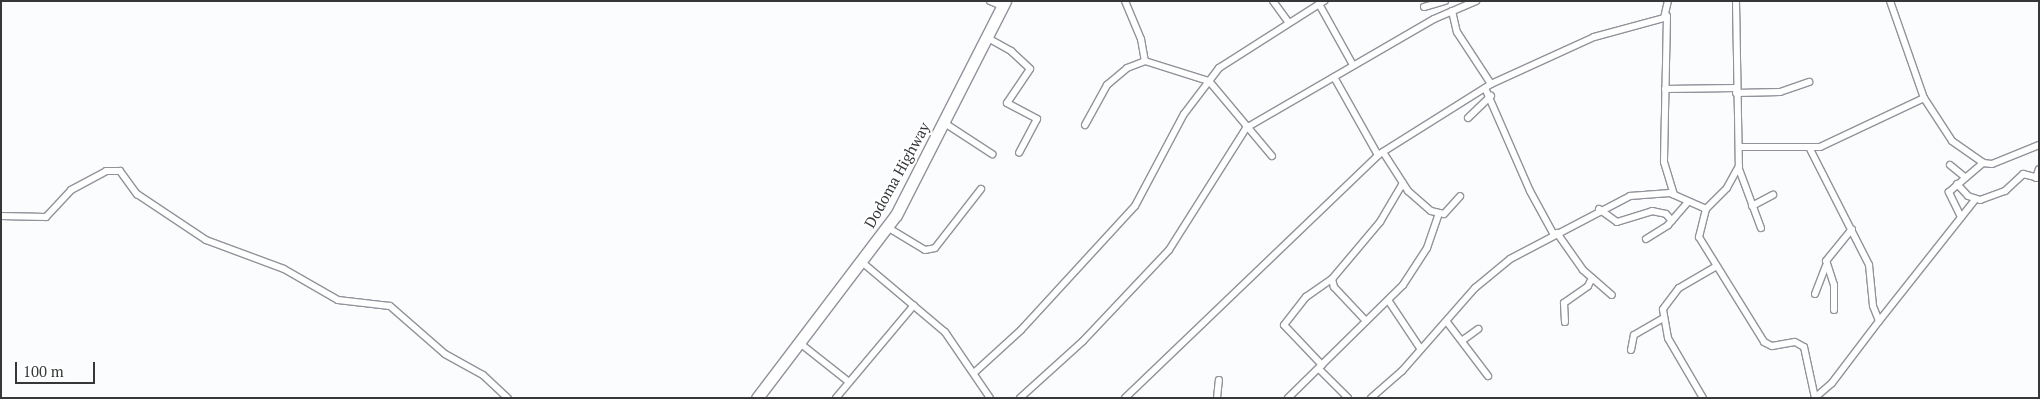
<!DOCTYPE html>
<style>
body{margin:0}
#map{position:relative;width:2040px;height:399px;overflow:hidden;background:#fbfcfe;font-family:"PT Serif",serif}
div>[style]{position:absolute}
.roads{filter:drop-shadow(1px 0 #91939a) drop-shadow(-1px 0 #91939a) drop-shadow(0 1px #91939a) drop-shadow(0 -1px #91939a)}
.street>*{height:6px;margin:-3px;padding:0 3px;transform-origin:3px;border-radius:3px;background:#fff}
.highway>*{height:11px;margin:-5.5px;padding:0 5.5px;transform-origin:5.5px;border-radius:5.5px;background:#fff}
span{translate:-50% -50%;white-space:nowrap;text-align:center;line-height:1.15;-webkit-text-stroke:4.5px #fff;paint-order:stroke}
.street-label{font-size:15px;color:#363739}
.frame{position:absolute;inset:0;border:2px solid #363739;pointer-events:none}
.scale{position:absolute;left:15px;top:362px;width:80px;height:22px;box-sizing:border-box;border:2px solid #363739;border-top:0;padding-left:6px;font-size:15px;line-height:18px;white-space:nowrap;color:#363739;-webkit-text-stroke:4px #fff;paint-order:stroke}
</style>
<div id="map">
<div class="roads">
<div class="street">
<i style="left:990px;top:1px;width:13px;rotate:23deg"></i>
<i style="left:1125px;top:1px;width:41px;rotate:67.2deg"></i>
<i style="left:1141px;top:39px;width:22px;rotate:80deg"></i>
<i style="left:1273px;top:1px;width:26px;rotate:54deg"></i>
<i style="left:1736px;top:1px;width:165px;rotate:89deg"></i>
<i style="left:1739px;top:166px;width:25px;rotate:119deg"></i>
<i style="left:1727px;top:188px;width:30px;rotate:135deg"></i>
<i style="left:1706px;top:209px;width:29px;rotate:104deg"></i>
<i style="left:1699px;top:237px;width:123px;rotate:58.2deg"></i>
<i style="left:1764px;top:342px;width:9px;rotate:27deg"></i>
<i style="left:1772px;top:346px;width:23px;rotate:-10deg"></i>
<i style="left:1795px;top:342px;width:10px;rotate:29deg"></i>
<i style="left:1804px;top:347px;width:52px;rotate:77.8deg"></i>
<i style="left:1890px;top:1px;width:103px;rotate:70.7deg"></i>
<i style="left:1924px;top:98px;width:51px;rotate:56.9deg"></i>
<i style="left:1952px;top:141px;width:38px;rotate:35deg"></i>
<i style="left:1983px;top:163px;width:9px;rotate:6deg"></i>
<i style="left:1992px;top:164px;width:51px;rotate:-22deg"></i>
<i style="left:1319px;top:4px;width:70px;rotate:60.9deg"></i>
<i style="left:1424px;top:7px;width:22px;rotate:-16deg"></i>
<i style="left:1452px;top:11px;width:22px;rotate:77deg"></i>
<i style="left:1457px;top:32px;width:62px;rotate:56.8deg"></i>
<i style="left:1667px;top:16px;width:146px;rotate:91.2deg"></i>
<i style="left:1664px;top:162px;width:34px;rotate:73deg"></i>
<i style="left:986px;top:37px;width:29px;rotate:29deg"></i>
<i style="left:1011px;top:51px;width:26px;rotate:43deg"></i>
<i style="left:1030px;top:69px;width:41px;rotate:124.1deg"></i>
<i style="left:1007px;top:103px;width:34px;rotate:28deg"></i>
<i style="left:1037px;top:119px;width:38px;rotate:118deg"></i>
<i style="left:1334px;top:77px;width:90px;rotate:60.6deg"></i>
<i style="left:1485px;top:88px;width:112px;rotate:66.4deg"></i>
<i style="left:1530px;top:191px;width:50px;rotate:61.4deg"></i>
<i style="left:1665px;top:89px;width:71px;rotate:-0.8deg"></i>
<i style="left:1736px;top:93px;width:44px;rotate:-1.3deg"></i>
<i style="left:1780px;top:92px;width:31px;rotate:-19deg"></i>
<i style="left:1468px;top:118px;width:32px;rotate:-44deg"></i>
<i style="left:943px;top:122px;width:59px;rotate:33.1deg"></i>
<i style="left:1085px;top:125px;width:46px;rotate:-61.2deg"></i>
<i style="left:1107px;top:85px;width:26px;rotate:-40deg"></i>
<i style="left:1127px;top:68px;width:19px;rotate:-21deg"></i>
<i style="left:1145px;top:61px;width:67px;rotate:17.4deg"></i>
<i style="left:1209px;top:81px;width:98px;rotate:50deg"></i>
<i style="left:1740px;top:147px;width:80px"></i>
<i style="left:1820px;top:147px;width:115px;rotate:-25.2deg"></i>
<i style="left:1810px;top:149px;width:130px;rotate:63deg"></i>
<i style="left:1869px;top:265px;width:41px;rotate:84.4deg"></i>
<i style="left:1873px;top:306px;width:16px;rotate:68deg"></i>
<i style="left:1879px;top:321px;width:78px;rotate:127.2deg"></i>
<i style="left:1832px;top:383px;width:23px;rotate:139deg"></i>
<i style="left:1383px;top:152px;width:46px;rotate:57.3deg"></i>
<i style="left:1408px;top:191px;width:30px;rotate:41deg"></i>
<i style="left:1431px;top:211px;width:13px;rotate:13deg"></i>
<i style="left:1444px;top:214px;width:24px;rotate:-48deg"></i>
<i style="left:1950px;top:165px;width:19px;rotate:39deg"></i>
<i style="left:1739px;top:169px;width:63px;rotate:69.6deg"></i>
<i style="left:2036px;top:178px;width:9px;rotate:-72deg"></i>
<i style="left:1957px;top:184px;width:16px;rotate:47deg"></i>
<i style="left:1968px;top:196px;width:13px;rotate:18deg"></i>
<i style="left:1980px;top:200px;width:27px;rotate:-20deg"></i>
<i style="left:2005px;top:191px;width:25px;rotate:-43deg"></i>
<i style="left:2023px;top:174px;width:16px;rotate:14deg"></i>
<i style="left:1752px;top:206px;width:24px;rotate:-28deg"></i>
<i style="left:1599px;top:209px;width:22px;rotate:36deg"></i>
<i style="left:1617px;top:222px;width:37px;rotate:-17deg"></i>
<i style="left:1652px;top:211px;width:14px;rotate:12deg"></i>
<i style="left:1666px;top:214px;width:9px;rotate:49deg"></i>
<i style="left:1px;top:216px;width:45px;rotate:1.3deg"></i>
<i style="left:46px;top:217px;width:37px;rotate:-47deg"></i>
<i style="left:71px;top:190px;width:40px;rotate:-28deg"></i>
<i style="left:106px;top:171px;width:14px"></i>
<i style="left:120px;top:171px;width:29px;rotate:54deg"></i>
<i style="left:137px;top:194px;width:83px;rotate:33.7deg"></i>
<i style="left:206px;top:240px;width:83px;rotate:20.4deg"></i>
<i style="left:284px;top:269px;width:62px;rotate:29.9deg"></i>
<i style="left:338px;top:300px;width:52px;rotate:6.6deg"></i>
<i style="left:390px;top:306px;width:73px;rotate:41.1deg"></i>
<i style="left:445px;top:354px;width:43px;rotate:28.9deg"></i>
<i style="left:483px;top:375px;width:34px;rotate:43deg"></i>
<i style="left:1961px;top:217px;width:28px;rotate:-116deg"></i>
<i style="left:1949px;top:192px;width:45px;rotate:-40.5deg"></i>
<i style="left:887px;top:227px;width:44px;rotate:31.2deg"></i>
<i style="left:925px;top:250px;width:10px;rotate:-11deg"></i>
<i style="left:935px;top:248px;width:75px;rotate:-52.1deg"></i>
<i style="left:1557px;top:233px;width:45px;rotate:54.9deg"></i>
<i style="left:1583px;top:270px;width:38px;rotate:41deg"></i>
<i style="left:1646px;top:239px;width:26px;rotate:-32deg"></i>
<i style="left:1668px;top:225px;width:29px;rotate:-49deg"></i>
<i style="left:863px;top:263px;width:107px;rotate:40.1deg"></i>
<i style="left:945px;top:332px;width:80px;rotate:55.7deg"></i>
<i style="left:1815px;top:294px;width:30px;rotate:-69deg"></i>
<i style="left:1388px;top:300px;width:58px;rotate:56.3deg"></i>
<i style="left:1834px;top:310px;width:25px;rotate:-90deg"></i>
<i style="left:1834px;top:285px;width:25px;rotate:-108deg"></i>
<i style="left:1826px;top:261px;width:41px;rotate:-50.9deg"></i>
<i style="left:1366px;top:321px;width:47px;rotate:-133.3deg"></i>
<i style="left:1334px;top:287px;width:8px;rotate:-104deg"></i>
<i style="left:1332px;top:279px;width:75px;rotate:-49.9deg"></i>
<i style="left:1380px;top:222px;width:45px;rotate:-59.5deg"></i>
<i style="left:1879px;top:321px;width:154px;rotate:-51.6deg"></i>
<i style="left:1447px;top:322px;width:68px;rotate:52.8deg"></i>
<i style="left:1565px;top:322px;width:19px;rotate:-93deg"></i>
<i style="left:1564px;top:303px;width:29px;rotate:-35deg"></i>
<i style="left:1588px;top:286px;width:9px;rotate:-63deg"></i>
<i style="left:1463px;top:340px;width:19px;rotate:-36deg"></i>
<i style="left:801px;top:344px;width:61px;rotate:38.4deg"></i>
<i style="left:1631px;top:350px;width:15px;rotate:-79deg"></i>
<i style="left:1634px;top:335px;width:34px;rotate:-30deg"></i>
<i style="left:1322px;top:365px;width:55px;rotate:-133.5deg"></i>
<i style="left:1284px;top:325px;width:36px;rotate:-52deg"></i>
<i style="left:1306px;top:297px;width:32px;rotate:-35deg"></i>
<i style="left:1319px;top:369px;width:41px;rotate:45deg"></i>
<i style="left:975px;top:372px;width:62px;rotate:-42.4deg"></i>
<i style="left:1021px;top:330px;width:168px;rotate:-47.4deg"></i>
<i style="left:1135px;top:206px;width:104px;rotate:-62deg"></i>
<i style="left:1184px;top:114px;width:58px;rotate:-52.7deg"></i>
<i style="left:1219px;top:68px;width:125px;rotate:-32.5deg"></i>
<i style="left:836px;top:398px;width:121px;rotate:-50deg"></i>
<i style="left:1020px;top:398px;width:85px;rotate:-42.1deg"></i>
<i style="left:1083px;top:341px;width:125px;rotate:-46.6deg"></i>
<i style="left:1169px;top:250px;width:144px;rotate:-57.7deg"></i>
<i style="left:1246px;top:128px;width:217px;rotate:-30.1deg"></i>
<i style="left:1434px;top:19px;width:46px;rotate:-23.2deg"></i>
<i style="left:1125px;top:398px;width:351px;rotate:-43.8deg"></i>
<i style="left:1378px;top:155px;width:133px;rotate:-32.1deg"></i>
<i style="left:1491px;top:84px;width:113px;rotate:-24.5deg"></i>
<i style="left:1594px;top:37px;width:73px;rotate:-15.2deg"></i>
<i style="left:1664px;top:18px;width:17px;rotate:-77deg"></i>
<i style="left:1217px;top:398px;width:18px;rotate:-84deg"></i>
<i style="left:1288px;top:398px;width:161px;rotate:-44.5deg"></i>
<i style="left:1403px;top:285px;width:44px;rotate:-57deg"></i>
<i style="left:1427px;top:248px;width:36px;rotate:-71deg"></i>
<i style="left:1371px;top:398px;width:41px;rotate:-41.1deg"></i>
<i style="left:1402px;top:371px;width:111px;rotate:-48.7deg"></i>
<i style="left:1475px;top:288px;width:45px;rotate:-39.6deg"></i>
<i style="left:1510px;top:259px;width:136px;rotate:-27.7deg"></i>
<i style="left:1630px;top:196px;width:40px;rotate:-4.3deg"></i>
<i style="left:1670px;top:193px;width:39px;rotate:24deg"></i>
<i style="left:1703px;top:398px;width:69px;rotate:-120.3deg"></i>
<i style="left:1668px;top:338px;width:29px;rotate:-100deg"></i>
<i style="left:1663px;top:309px;width:26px;rotate:-53deg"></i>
<i style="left:1679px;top:288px;width:42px;rotate:-30.3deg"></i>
</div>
<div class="highway">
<i style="left:757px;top:398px;width:230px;rotate:-52.8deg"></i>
<i style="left:896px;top:215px;width:240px;rotate:-63deg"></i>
</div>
</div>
<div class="street-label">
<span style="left:897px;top:175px;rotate:-61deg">Dodoma Highway</span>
</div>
<div class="frame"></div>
<div class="scale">100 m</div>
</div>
